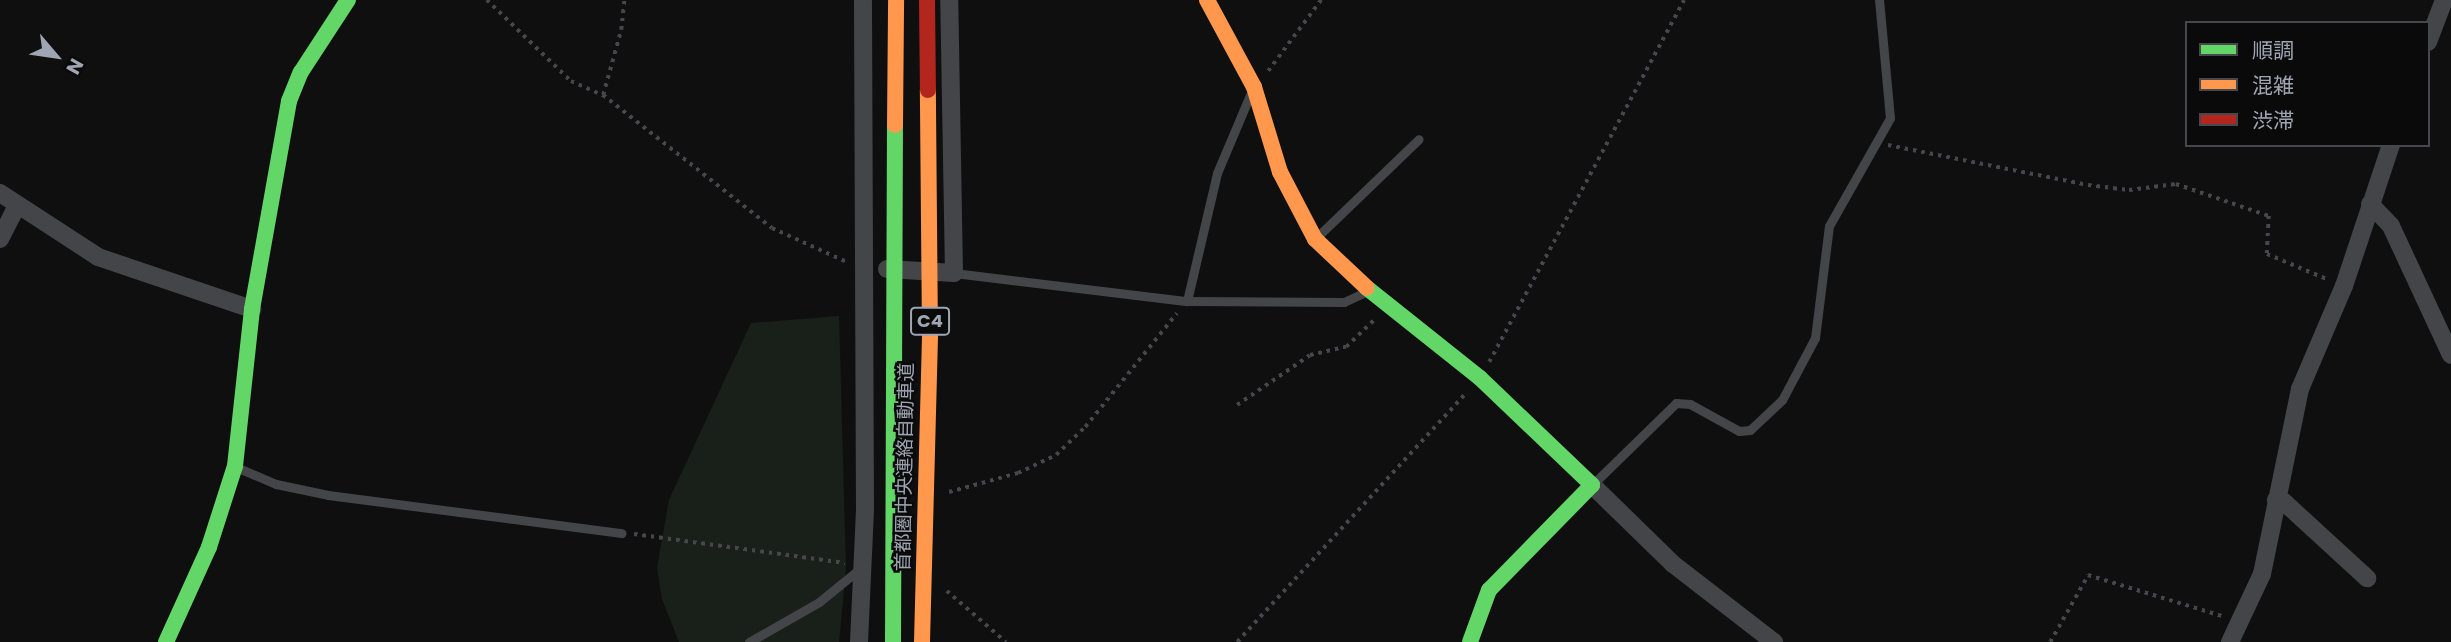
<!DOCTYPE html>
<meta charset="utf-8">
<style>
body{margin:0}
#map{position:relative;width:2451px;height:642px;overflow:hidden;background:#0f0f10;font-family:Poppins,"Noto Sans JP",sans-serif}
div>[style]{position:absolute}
.green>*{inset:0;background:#19201a}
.path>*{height:3.5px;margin-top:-1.75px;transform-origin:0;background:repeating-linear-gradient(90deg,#45474b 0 3.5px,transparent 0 8.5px)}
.lane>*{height:9px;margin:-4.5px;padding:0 4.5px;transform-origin:4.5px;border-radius:4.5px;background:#444549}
.street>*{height:18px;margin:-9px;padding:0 9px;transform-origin:9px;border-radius:9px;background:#444549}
.fast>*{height:16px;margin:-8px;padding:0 8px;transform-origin:8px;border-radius:8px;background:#63d668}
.slow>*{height:16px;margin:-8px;padding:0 8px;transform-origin:8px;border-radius:8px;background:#ff974d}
.fast-bridge>*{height:16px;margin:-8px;padding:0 8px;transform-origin:8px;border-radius:8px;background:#63d668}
.slow-bridge>*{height:16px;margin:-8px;padding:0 8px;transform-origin:8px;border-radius:8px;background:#ff974d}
.jam-bridge>*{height:16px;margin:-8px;padding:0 8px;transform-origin:8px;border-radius:8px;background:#b3261e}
span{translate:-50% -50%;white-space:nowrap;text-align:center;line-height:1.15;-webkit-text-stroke:5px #0a0a0b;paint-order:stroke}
.shield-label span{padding:2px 5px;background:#0a0a0b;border:2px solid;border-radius:5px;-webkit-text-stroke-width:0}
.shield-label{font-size:18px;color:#9fa5b2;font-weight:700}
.street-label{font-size:19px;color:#9fa5b2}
.legend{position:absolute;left:2185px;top:21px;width:245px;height:126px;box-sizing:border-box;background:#0a0a0b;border:2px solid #46484e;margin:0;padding:9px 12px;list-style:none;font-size:21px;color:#9fa5b2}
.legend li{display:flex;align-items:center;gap:14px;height:35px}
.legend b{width:35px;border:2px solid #46484e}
.north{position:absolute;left:21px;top:21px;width:70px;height:70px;-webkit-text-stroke:5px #0a0a0b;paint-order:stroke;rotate:119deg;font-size:19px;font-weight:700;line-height:28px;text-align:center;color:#9fa5b2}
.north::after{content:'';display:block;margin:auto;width:24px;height:32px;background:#9fa5b2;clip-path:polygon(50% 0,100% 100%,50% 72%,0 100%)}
</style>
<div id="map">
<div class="green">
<i style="clip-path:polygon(839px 316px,846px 569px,839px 642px,679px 642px,662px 599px,657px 568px,669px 500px,751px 323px)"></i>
</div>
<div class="path">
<i style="left:487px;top:0;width:117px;rotate:44deg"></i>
<i style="left:571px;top:81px;width:35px;rotate:24deg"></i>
<i style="left:603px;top:95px;width:215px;rotate:38.2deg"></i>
<i style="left:772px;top:228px;width:82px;rotate:24.4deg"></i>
<i style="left:1268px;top:71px;width:89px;rotate:-53.3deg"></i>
<i style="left:603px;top:95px;width:67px;rotate:-74.5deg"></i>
<i style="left:621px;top:30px;width:30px;rotate:-84deg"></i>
<i style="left:1888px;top:145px;width:204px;rotate:11.3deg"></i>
<i style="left:2088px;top:185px;width:41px;rotate:7deg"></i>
<i style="left:2129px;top:190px;width:47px;rotate:-7.3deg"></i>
<i style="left:2176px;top:184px;width:98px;rotate:19deg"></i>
<i style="left:2269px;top:216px;width:38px;rotate:93deg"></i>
<i style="left:2267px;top:254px;width:67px;rotate:22.8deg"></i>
<i style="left:1489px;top:362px;width:411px;rotate:-61.7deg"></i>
<i style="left:1237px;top:405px;width:88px;rotate:-34.4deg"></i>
<i style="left:1310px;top:355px;width:37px;rotate:-13deg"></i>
<i style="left:1346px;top:347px;width:42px;rotate:-44deg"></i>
<i style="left:949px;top:492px;width:72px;rotate:-15.4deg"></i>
<i style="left:1018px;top:473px;width:42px;rotate:-25.3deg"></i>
<i style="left:1056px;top:455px;width:40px;rotate:-44deg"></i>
<i style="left:1085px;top:427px;width:146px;rotate:-51.1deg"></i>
<i style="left:634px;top:534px;width:213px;rotate:7.8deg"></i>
<i style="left:947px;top:591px;width:78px;rotate:40.8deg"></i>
<i style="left:1237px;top:642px;width:338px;rotate:-47.4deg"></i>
<i style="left:2050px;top:642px;width:77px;rotate:-60.4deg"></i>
<i style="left:2088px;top:575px;width:143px;rotate:17deg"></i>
</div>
<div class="lane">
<i style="left:1317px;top:237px;width:141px;rotate:-43.9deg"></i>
<i style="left:954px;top:273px;width:235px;rotate:6.9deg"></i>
<i style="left:1187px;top:301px;width:157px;rotate:0.4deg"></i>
<i style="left:1344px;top:302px;width:26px;rotate:-25deg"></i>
<i style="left:1187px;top:301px;width:131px;rotate:-76.8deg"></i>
<i style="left:1217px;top:173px;width:85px;rotate:-67.1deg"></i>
<i style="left:236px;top:467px;width:43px;rotate:23deg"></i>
<i style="left:276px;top:484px;width:53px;rotate:11.9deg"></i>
<i style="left:328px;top:495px;width:296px;rotate:7.4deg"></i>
<i style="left:1593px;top:484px;width:116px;rotate:-44.3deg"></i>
<i style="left:1676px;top:403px;width:14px;rotate:4deg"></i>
<i style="left:1690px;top:404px;width:56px;rotate:28.9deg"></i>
<i style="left:1739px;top:431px;width:11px;rotate:-5deg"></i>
<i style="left:1750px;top:430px;width:44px;rotate:-43.2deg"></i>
<i style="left:1782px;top:400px;width:70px;rotate:-62deg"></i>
<i style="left:1815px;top:338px;width:113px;rotate:-82.9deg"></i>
<i style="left:1829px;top:226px;width:124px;rotate:-60.5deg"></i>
<i style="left:1890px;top:118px;width:119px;rotate:-95.3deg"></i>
<i style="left:749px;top:642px;width:81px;rotate:-29.7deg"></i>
<i style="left:819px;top:602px;width:55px;rotate:-39.1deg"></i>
</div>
<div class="street">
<i style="left:2428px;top:42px;width:45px;rotate:-69.1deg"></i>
<i style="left:0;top:193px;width:117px;rotate:33.1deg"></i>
<i style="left:98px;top:257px;width:163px;rotate:18.7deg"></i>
<i style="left:2370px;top:204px;width:30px;rotate:46deg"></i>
<i style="left:2391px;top:226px;width:142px;rotate:65.1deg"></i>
<i style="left:0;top:239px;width:38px;rotate:-63deg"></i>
<i style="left:887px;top:269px;width:67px;rotate:3.4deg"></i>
<i style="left:954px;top:273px;width:273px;rotate:-91deg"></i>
<i style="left:1592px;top:485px;width:113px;rotate:44.3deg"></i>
<i style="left:1673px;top:564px;width:128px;rotate:37.7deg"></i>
<i style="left:2276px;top:500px;width:8px;rotate:14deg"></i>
<i style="left:2284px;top:502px;width:113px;rotate:42.5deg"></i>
<i style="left:859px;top:642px;width:133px;rotate:-87.4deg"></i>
<i style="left:865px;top:509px;width:509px;rotate:-90.23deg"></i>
<i style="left:2230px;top:642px;width:75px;rotate:-64.8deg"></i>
<i style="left:2262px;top:574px;width:189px;rotate:-78.4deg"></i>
<i style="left:2300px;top:389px;width:112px;rotate:-66.9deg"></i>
<i style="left:2344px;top:286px;width:149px;rotate:-71.6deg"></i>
</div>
<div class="fast">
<i style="left:1367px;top:288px;width:144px;rotate:38.5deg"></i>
<i style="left:1480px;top:378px;width:155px;rotate:43.7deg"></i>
<i style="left:1592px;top:485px;width:147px;rotate:134.4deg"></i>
<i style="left:1489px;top:590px;width:55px;rotate:110.1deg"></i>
<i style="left:166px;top:642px;width:104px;rotate:-65.6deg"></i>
<i style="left:209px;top:547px;width:85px;rotate:-72.2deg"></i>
<i style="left:235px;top:466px;width:158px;rotate:-83.8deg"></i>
<i style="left:252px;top:309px;width:211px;rotate:-79.9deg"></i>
<i style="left:289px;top:101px;width:31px;rotate:-68deg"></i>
<i style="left:301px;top:72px;width:86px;rotate:-56.9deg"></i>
</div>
<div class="slow">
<i style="left:1207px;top:0;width:99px;rotate:61.6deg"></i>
<i style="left:1254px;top:87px;width:89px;rotate:73deg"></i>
<i style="left:1280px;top:172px;width:76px;rotate:62.4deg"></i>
<i style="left:1315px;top:239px;width:71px;rotate:43.3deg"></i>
</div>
<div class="fast-bridge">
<i style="left:893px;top:642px;width:517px;rotate:-89.78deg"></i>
</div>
<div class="slow-bridge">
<i style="left:895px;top:125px;width:125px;rotate:-89.5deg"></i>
<i style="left:922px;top:642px;width:306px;rotate:-88.5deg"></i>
<i style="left:930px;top:336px;width:246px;rotate:-90.5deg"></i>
</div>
<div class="jam-bridge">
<i style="left:927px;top:0;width:90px;rotate:89.4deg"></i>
</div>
<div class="shield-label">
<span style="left:930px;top:321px">C4</span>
</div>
<div class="street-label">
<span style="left:905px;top:467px;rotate:-89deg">首都圏中央連絡自動車道</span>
</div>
<ul class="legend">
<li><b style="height:9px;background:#63d668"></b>順調</li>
<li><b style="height:9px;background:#ff974d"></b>混雑</li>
<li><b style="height:9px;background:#b3261e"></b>渋滞</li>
</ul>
<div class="north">N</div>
</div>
